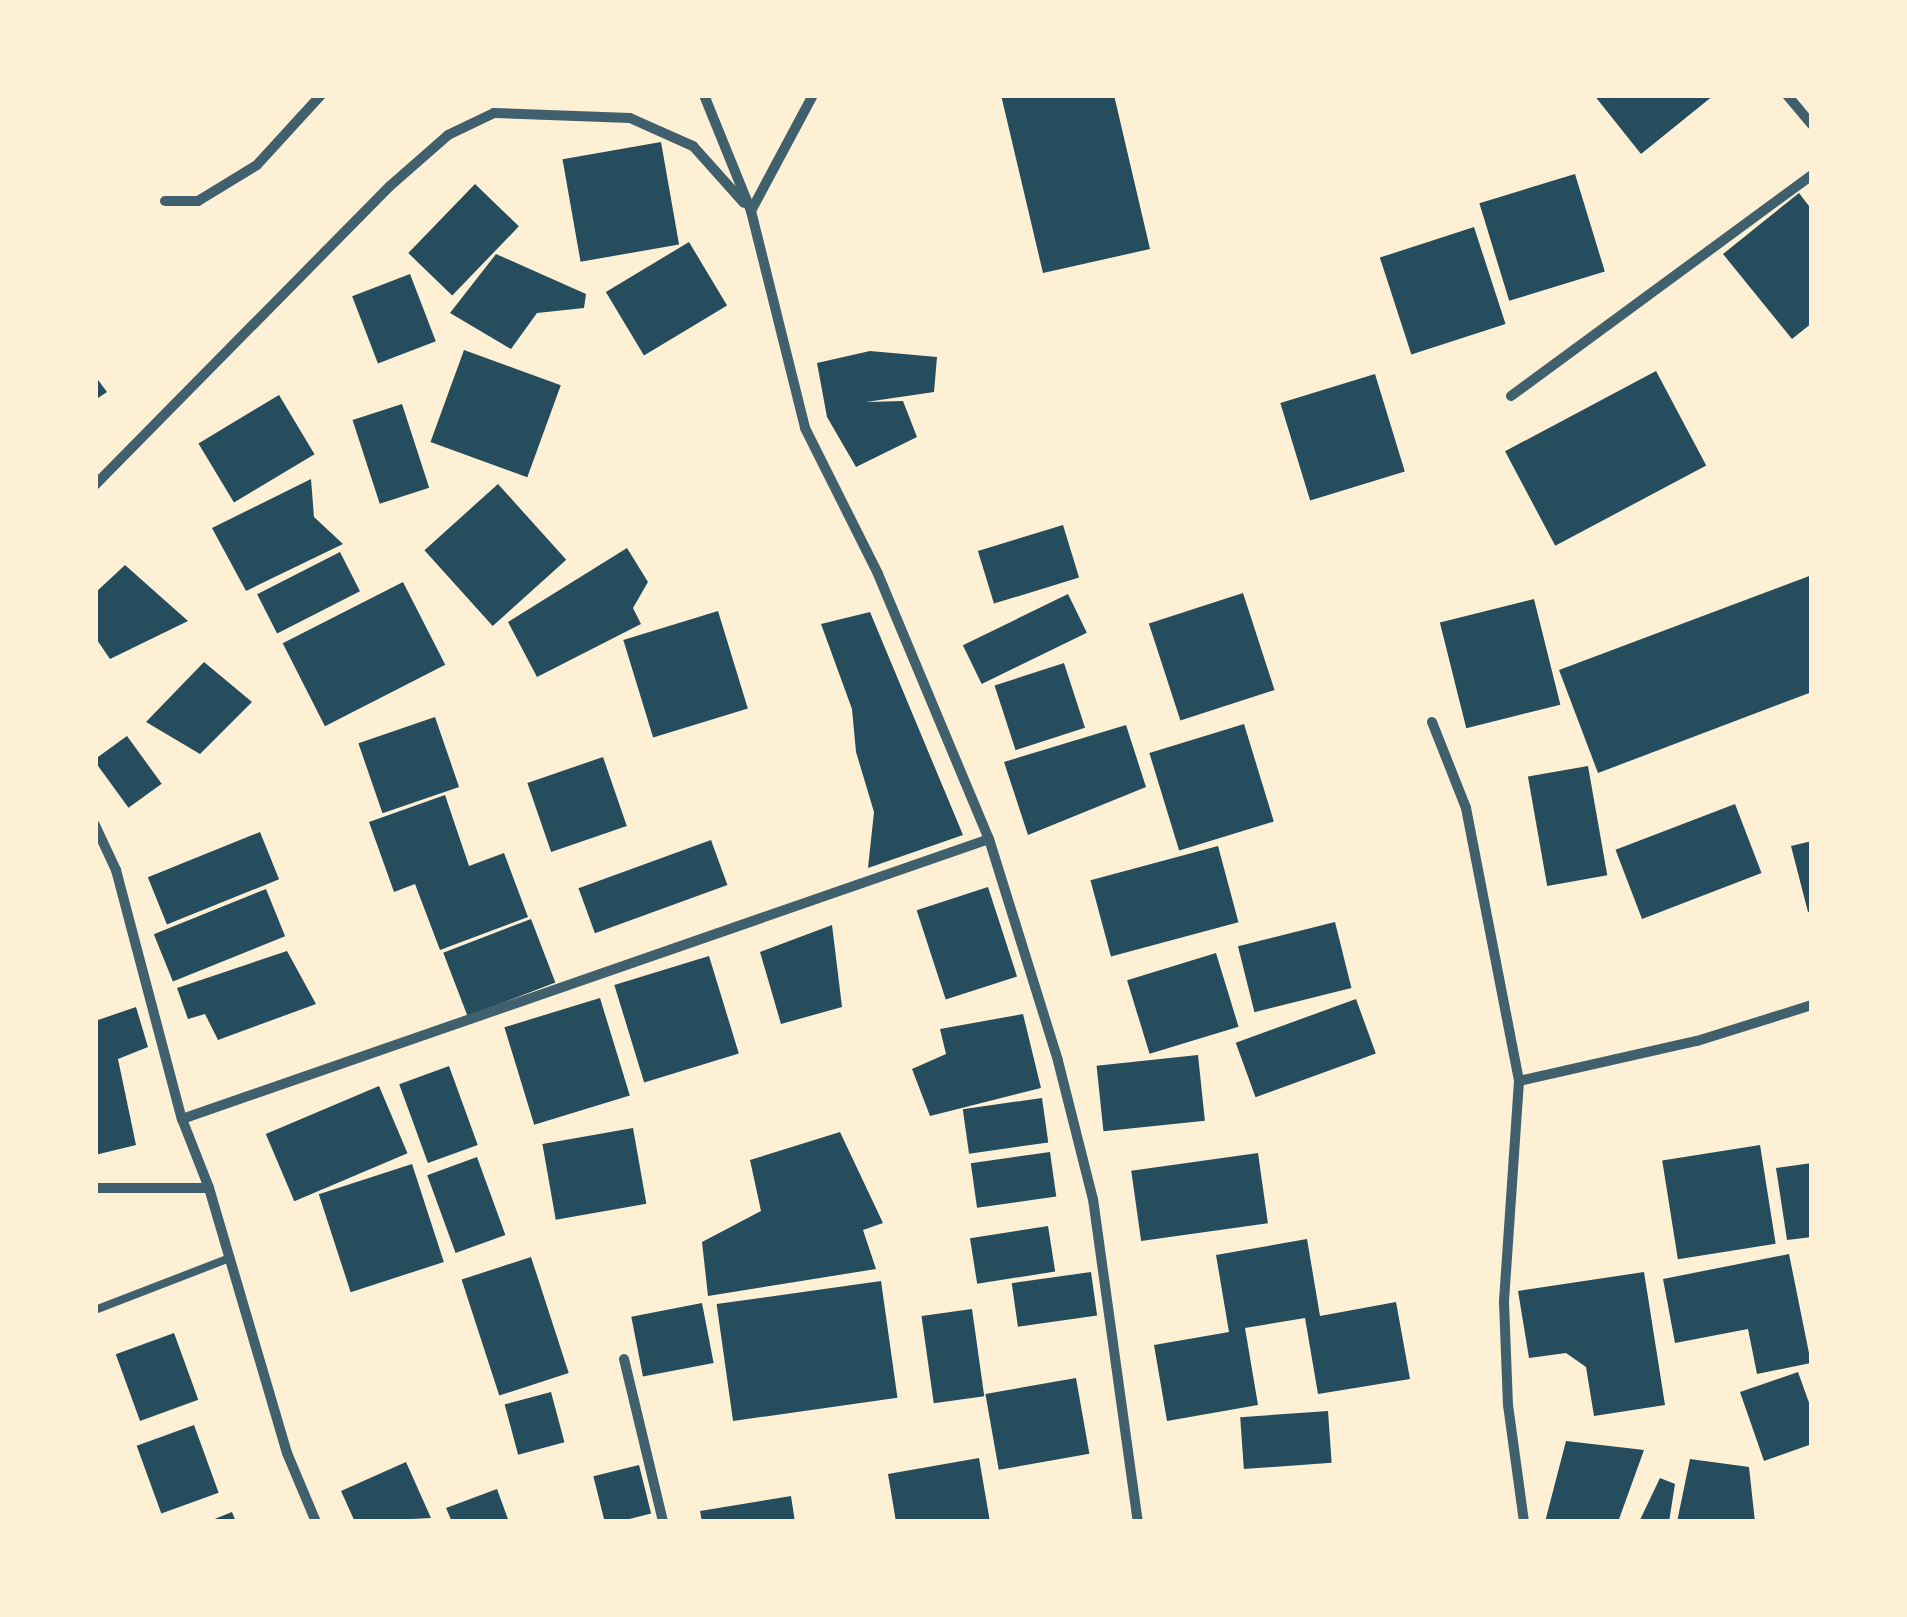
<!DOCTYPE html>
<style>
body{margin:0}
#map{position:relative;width:1907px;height:1617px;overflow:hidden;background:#fdf0d5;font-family:"PT Sans",sans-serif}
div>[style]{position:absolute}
.building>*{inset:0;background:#264d5e;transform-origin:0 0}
.service>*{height:8px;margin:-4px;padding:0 4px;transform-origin:4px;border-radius:4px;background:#3f606c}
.minor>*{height:10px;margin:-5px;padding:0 5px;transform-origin:5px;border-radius:5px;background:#3f606c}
span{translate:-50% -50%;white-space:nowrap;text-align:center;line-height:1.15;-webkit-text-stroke:8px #fdf0d5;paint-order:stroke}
.frame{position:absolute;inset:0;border:98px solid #fdf0d5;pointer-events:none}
</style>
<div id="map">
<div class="building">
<i style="clip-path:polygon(1001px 95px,1114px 95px,1150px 249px,1043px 273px)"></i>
<i style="clip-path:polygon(1594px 95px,1714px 95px,1641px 154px)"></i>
<i style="left:661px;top:142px;width:104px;height:100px;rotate:80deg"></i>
<i style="left:1575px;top:174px;width:102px;height:100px;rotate:73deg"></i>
<i style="left:475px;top:184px;width:61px;height:96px;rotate:44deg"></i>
<i style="clip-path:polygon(1799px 193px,1812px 210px,1812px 323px,1792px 339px,1723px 254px)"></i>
<i style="left:1474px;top:227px;width:102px;height:99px;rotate:72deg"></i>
<i style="left:689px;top:242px;width:74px;height:97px;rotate:59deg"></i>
<i style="clip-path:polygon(496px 254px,586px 294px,584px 308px,537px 313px,511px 349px,450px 313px)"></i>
<i style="left:410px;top:274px;width:72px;height:62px;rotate:69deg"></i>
<i style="left:464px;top:350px;width:103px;height:98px;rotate:20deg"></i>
<i style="clip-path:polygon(870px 351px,937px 357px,934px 392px,866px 402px,903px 401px,917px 437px,856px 467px,827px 417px,817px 363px)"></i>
<i style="left:1656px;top:371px;width:107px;height:171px;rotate:62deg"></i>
<i style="left:1375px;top:374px;width:102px;height:99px;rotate:73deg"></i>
<i style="clip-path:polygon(95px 376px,107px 392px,95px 400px)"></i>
<i style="left:279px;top:395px;width:69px;height:94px;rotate:59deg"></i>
<i style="left:402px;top:404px;width:88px;height:52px;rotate:72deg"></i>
<i style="clip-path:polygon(311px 479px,314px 517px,343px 544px,246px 591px,212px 528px)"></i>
<i style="left:498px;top:484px;width:102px;height:99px;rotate:48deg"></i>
<i style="left:1063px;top:525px;width:55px;height:89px;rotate:73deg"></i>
<i style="clip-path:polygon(627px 548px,648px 582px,633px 608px,641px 624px,537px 677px,508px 622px)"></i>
<i style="left:340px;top:552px;width:44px;height:93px;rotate:63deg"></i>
<i style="clip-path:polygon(125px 565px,188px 621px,110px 659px,95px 637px,95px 593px)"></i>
<i style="clip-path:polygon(1812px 575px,1812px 692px,1598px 773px,1559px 670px)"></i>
<i style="left:403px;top:582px;width:93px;height:135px;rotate:63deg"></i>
<i style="left:1243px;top:593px;width:102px;height:99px;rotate:72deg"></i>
<i style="left:1068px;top:594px;width:43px;height:117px;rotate:64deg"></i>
<i style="left:1534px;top:599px;width:109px;height:97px;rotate:76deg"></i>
<i style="left:718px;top:611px;width:102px;height:99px;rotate:73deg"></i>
<i style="clip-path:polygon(870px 612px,963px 835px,868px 868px,874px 812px,856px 752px,852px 709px,821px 624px)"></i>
<i style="clip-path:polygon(204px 662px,252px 702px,200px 754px,146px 722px)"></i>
<i style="left:1064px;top:663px;width:68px;height:73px;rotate:72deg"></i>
<i style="left:435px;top:717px;width:74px;height:81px;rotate:71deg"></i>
<i style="left:1244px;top:724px;width:102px;height:99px;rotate:73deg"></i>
<i style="clip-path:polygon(1126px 725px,1146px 787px,1028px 835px,1004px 762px)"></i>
<i style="left:127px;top:736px;width:59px;height:41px;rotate:54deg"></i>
<i style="left:603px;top:757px;width:73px;height:80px;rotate:71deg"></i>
<i style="left:1588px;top:766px;width:111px;height:61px;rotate:80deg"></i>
<i style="clip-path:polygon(445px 795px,469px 866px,504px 853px,528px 917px,440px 950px,415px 884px,394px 892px,369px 822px)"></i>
<i style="left:1735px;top:804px;width:74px;height:128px;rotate:69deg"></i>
<i style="left:260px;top:832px;width:51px;height:121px;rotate:68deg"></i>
<i style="left:711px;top:840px;width:48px;height:141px;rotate:70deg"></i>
<i style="clip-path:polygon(1812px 841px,1812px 911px,1808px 912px,1791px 846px)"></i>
<i style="left:1218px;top:846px;width:79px;height:132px;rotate:75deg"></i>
<i style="left:988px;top:887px;width:94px;height:75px;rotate:72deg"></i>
<i style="left:266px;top:889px;width:51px;height:121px;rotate:68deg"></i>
<i style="left:531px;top:919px;width:68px;height:94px;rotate:69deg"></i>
<i style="left:1335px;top:922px;width:68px;height:100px;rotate:76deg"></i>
<i style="clip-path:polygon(832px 925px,842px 1007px,781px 1024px,760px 952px)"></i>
<i style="clip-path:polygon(287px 951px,316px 1004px,218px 1040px,205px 1014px,188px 1019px,177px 988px)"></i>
<i style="left:1216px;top:953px;width:77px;height:93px;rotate:73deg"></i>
<i style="left:709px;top:956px;width:102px;height:99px;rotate:73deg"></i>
<i style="left:600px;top:998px;width:102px;height:100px;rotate:73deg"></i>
<i style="left:1356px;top:999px;width:58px;height:128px;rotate:70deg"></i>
<i style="clip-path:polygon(136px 1007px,148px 1047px,118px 1059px,136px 1145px,95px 1155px,95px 1021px)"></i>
<i style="clip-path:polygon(1023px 1014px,1041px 1088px,930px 1116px,912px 1069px,946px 1054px,940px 1029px)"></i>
<i style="left:1198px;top:1055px;width:66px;height:102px;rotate:84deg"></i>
<i style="left:449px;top:1066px;width:84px;height:53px;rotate:70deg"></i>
<i style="left:379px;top:1086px;width:73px;height:123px;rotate:67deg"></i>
<i style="left:1042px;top:1098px;width:45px;height:80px;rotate:82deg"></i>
<i style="left:633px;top:1128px;width:77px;height:92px;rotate:80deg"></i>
<i style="clip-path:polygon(840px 1132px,883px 1223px,863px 1230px,876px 1269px,708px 1296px,702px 1242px,761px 1211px,750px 1160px)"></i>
<i style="left:1760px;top:1145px;width:100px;height:99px;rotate:81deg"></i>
<i style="left:1050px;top:1152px;width:45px;height:80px;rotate:82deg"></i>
<i style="left:1258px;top:1153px;width:71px;height:128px;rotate:82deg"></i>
<i style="left:477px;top:1157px;width:83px;height:53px;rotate:70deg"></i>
<i style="clip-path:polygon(1812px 1163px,1812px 1237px,1787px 1240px,1776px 1168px)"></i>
<i style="left:412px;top:1164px;width:103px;height:98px;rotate:72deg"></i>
<i style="left:1048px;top:1226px;width:46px;height:79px;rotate:81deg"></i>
<i style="clip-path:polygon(1307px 1239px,1320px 1316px,1396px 1302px,1410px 1379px,1318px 1394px,1305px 1318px,1245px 1328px,1258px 1405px,1167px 1421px,1154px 1345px,1229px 1332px,1216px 1255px)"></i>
<i style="clip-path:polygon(1789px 1254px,1811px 1363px,1757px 1374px,1748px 1329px,1675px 1343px,1663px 1279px)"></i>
<i style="left:531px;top:1257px;width:122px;height:73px;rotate:72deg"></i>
<i style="left:1091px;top:1272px;width:44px;height:80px;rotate:82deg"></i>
<i style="clip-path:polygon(1644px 1272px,1665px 1405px,1594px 1416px,1586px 1367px,1566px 1353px,1529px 1358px,1518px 1291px)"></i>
<i style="left:881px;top:1281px;width:118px;height:166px;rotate:82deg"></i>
<i style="left:702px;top:1303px;width:61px;height:72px;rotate:79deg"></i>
<i style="left:972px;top:1309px;width:88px;height:51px;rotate:82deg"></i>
<i style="left:174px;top:1333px;width:71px;height:62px;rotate:70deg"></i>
<i style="clip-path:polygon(1798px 1372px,1812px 1411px,1812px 1444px,1764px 1461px,1740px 1392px)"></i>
<i style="left:1076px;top:1378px;width:77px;height:92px;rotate:80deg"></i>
<i style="left:551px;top:1392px;width:52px;height:48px;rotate:75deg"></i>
<i style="left:1328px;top:1411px;width:52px;height:88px;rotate:86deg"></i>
<i style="left:194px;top:1425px;width:72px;height:61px;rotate:70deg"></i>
<i style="clip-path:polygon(1566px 1441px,1644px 1450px,1618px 1522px,1545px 1522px)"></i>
<i style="clip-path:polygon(979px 1458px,990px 1522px,896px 1522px,888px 1474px)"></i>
<i style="clip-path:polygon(1690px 1459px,1749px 1467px,1755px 1522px,1677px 1522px)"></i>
<i style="clip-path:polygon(406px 1462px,431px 1518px,355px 1522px,341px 1491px)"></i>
<i style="left:639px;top:1465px;width:50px;height:47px;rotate:76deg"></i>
<i style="clip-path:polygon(1660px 1478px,1675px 1484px,1669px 1522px,1639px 1522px)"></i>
<i style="clip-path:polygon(497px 1489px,509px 1522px,452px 1522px,446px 1508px)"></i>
<i style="clip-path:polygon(791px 1496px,795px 1522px,702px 1522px,700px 1511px)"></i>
<i style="clip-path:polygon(232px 1512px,236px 1522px,207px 1522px)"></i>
</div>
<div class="service">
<i style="left:95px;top:1310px;width:145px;rotate:-21.1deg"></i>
</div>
<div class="minor">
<i style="left:704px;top:95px;width:125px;rotate:67.9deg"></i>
<i style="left:751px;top:211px;width:224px;rotate:76deg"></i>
<i style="left:805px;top:428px;width:163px;rotate:63.4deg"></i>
<i style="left:878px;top:574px;width:287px;rotate:67.3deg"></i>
<i style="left:989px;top:839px;width:232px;rotate:72.7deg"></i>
<i style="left:1058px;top:1061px;width:142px;rotate:75.8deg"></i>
<i style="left:1093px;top:1199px;width:326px;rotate:82.1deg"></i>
<i style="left:1787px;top:95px;width:39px;rotate:50deg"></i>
<i style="left:165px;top:201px;width:33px"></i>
<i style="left:198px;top:201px;width:69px;rotate:-31.4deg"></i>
<i style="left:257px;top:165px;width:95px;rotate:-47.6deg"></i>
<i style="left:751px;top:211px;width:132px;rotate:-61.9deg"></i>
<i style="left:1511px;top:396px;width:373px;rotate:-36.3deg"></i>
<i style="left:95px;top:485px;width:420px;rotate:-45.4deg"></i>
<i style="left:390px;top:186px;width:77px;rotate:-41.3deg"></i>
<i style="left:448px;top:135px;width:51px;rotate:-25.6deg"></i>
<i style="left:494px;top:113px;width:136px;rotate:2.1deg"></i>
<i style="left:630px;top:118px;width:69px;rotate:24deg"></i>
<i style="left:693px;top:146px;width:76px;rotate:48.2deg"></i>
<i style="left:1432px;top:722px;width:92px;rotate:68.4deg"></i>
<i style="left:1466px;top:808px;width:278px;rotate:79deg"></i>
<i style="left:1519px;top:1081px;width:222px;rotate:93.9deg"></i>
<i style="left:1504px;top:1302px;width:103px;rotate:87.8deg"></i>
<i style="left:1508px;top:1405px;width:118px;rotate:82.2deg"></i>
<i style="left:95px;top:825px;width:50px;rotate:65deg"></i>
<i style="left:116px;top:870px;width:258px;rotate:75.2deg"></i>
<i style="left:182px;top:1119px;width:74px;rotate:68.6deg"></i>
<i style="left:209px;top:1188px;width:276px;rotate:73.6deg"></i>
<i style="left:287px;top:1453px;width:75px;rotate:67.2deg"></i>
<i style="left:1519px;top:1081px;width:182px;rotate:-12.7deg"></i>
<i style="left:1697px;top:1041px;width:121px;rotate:-17.4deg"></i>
<i style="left:182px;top:1119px;width:854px;rotate:-19.13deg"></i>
<i style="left:95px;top:1188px;width:114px"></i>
<i style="left:624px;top:1359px;width:168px;rotate:76.5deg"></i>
</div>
<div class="frame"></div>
</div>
